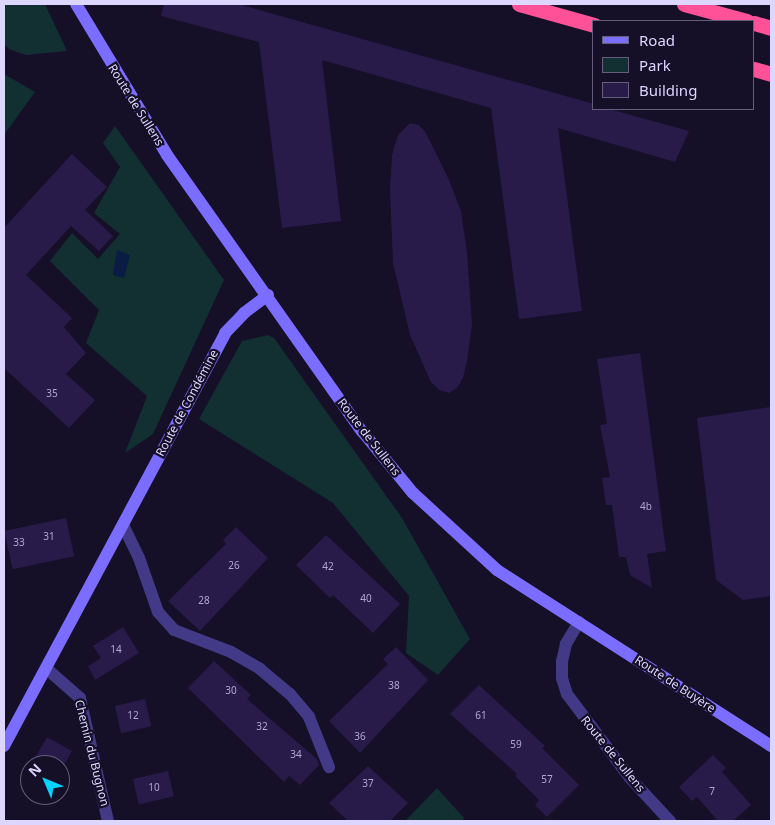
<!DOCTYPE html>
<meta charset="utf-8">
<style>
body{margin:0}
#map{position:relative;width:775px;height:825px;overflow:hidden;background:#150f27;font-family:"Noto Sans",sans-serif}
div>[style]{position:absolute}
.green>*{inset:0;background:#123032}
.water>*{inset:0;background:#0a1b46}
.building>*{inset:0;background:#281b49;transform-origin:0 0}
.street>*{height:12px;margin:-6px;padding:0 6px;transform-origin:6px;border-radius:6px;background:#423a87}
.secondary>*{height:12px;margin:-6px;padding:0 6px;transform-origin:6px;border-radius:6px;background:#7b6dff}
.highway>*{height:15px;margin:-7.5px;padding:0 7.5px;transform-origin:7.5px;border-radius:7.5px;background:#ff5198}
span{translate:-50% -50%;white-space:nowrap;text-align:center;line-height:1.15;-webkit-text-stroke:4.5px #150f27;paint-order:stroke}
.number-label{font-size:10px;color:#b0a7d2}
.number-label span{-webkit-text-stroke-width:0}
.street-label{font-size:12px;color:#ddd6ff}
.frame{position:absolute;inset:0;border:5px solid #ddd6ff;pointer-events:none}
.legend{position:absolute;left:592px;top:20px;width:162px;height:90px;box-sizing:border-box;background:#150f27;border:1px solid #655f7d;margin:0;padding:6px 9px;list-style:none;font-size:15px;color:#ddd6ff}
.legend li{display:flex;align-items:center;gap:10px;height:25px}
.legend b{width:25px;border:1px solid #655f7d}
.north{position:absolute;left:20px;top:755px;width:50px;height:50px;box-sizing:border-box;background:#150f27;border:1px solid #655f7d;border-radius:50%;rotate:315deg;font-size:14px;font-weight:700;line-height:20px;text-align:center;color:#ddd6ff}
.north::after{content:'';display:block;margin:auto;width:18px;height:22px;background:#02d4ff;clip-path:polygon(50% 0,100% 100%,50% 72%,0 100%)}
</style>
<div id="map">
<div class="green">
<i style="clip-path:polygon(4px 4px,45px 4px,67px 51px,26px 55px,9px 49px,4px 44px)"></i>
<i style="clip-path:polygon(4px 74px,35px 92px,4px 135px)"></i>
<i style="clip-path:polygon(115px 126px,224px 280px,153px 434px,125px 453px,147px 396px,86px 343px,99px 310px,50px 261px,72px 233px,98px 259px,120px 234px,94px 213px,120px 167px,103px 143px)"></i>
<i style="clip-path:polygon(268px 335px,274px 338px,402px 518px,470px 639px,438px 675px,406px 653px,409px 596px,333px 503px,199px 419px,242px 341px)"></i>
<i style="clip-path:polygon(437px 788px,464px 818px,462px 821px,405px 821px)"></i>
</div>
<div class="water">
<i style="clip-path:polygon(117px 250px,130px 255px,124px 278px,113px 275px)"></i>
</div>
<div class="building">
<i style="clip-path:polygon(164px 4px,238px 4px,594px 104px,594px 109px,609px 109px,689px 131px,675px 162px,558px 128px,582px 311px,519px 319px,491px 108px,322px 60px,341px 221px,282px 228px,259px 42px,161px 16px)"></i>
<i style="clip-path:polygon(410px 123px,419px 125px,426px 133px,449px 180px,461px 211px,467px 252px,472px 324px,467px 361px,463px 378px,457px 388px,449px 393px,439px 390px,431px 382px,410px 335px,393px 263px,390px 190px,392px 155px,398px 135px)"></i>
<i style="clip-path:polygon(72px 154px,107px 187px,85px 210px,113px 236px,99px 251px,71px 226px,26px 275px,72px 318px,64px 327px,86px 353px,66px 374px,95px 400px,69px 428px,4px 368px,4px 228px)"></i>
<i style="clip-path:polygon(640px 353px,666px 551px,647px 554px,652px 588px,630px 575px,626px 557px,619px 557px,612px 505px,606px 505px,602px 478px,610px 477px,600px 425px,607px 424px,597px 359px)"></i>
<i style="clip-path:polygon(771px 407px,771px 596px,743px 600px,716px 580px,697px 418px)"></i>
<i style="left:66px;top:518px;width:39px;height:63px;rotate:78deg"></i>
<i style="clip-path:polygon(236px 527px,268px 558px,200px 631px,168px 601px,226px 544px,223px 540px)"></i>
<i style="clip-path:polygon(326px 535px,400px 604px,373px 633px,333px 595px,330px 598px,296px 565px)"></i>
<i style="clip-path:polygon(123px 627px,139px 653px,95px 680px,88px 666px,101px 658px,93px 646px)"></i>
<i style="clip-path:polygon(396px 647px,428px 680px,360px 753px,329px 721px,388px 664px,383px 659px)"></i>
<i style="clip-path:polygon(214px 661px,251px 695px,247px 699px,317px 759px,319px 765px,300px 785px,289px 776px,284px 782px,188px 688px)"></i>
<i style="clip-path:polygon(479px 685px,545px 746px,542px 748px,579px 785px,547px 817px,535px 805px,539px 800px,515px 776px,517px 774px,450px 714px)"></i>
<i style="left:145px;top:699px;width:28px;height:31px;rotate:77deg"></i>
<i style="clip-path:polygon(47px 737px,72px 751px,64px 765px,31px 765px)"></i>
<i style="clip-path:polygon(713px 755px,726px 768px,722px 772px,751px 805px,733px 821px,718px 821px,697px 797px,692px 801px,679px 787px)"></i>
<i style="clip-path:polygon(368px 766px,408px 803px,390px 821px,348px 821px,329px 803px)"></i>
<i style="left:168px;top:771px;width:26px;height:36px;rotate:77deg"></i>
</div>
<div class="street">
<i style="left:123px;top:525px;width:37px;rotate:64deg"></i>
<i style="left:139px;top:558px;width:57px;rotate:70.6deg"></i>
<i style="left:158px;top:612px;width:24px;rotate:48deg"></i>
<i style="left:174px;top:630px;width:61px;rotate:21.1deg"></i>
<i style="left:231px;top:652px;width:34px;rotate:30deg"></i>
<i style="left:260px;top:669px;width:39px;rotate:40deg"></i>
<i style="left:290px;top:694px;width:30px;rotate:50deg"></i>
<i style="left:309px;top:717px;width:54px;rotate:68.2deg"></i>
<i style="left:579px;top:622px;width:26px;rotate:121deg"></i>
<i style="left:566px;top:644px;width:17px;rotate:103deg"></i>
<i style="left:562px;top:661px;width:17px;rotate:90deg"></i>
<i style="left:562px;top:678px;width:17px;rotate:73deg"></i>
<i style="left:567px;top:694px;width:105px;rotate:53.1deg"></i>
<i style="left:630px;top:778px;width:59px;rotate:47.1deg"></i>
<i style="left:47px;top:669px;width:44px;rotate:41.3deg"></i>
<i style="left:80px;top:698px;width:126px;rotate:77.2deg"></i>
</div>
<div class="secondary">
<i style="left:76px;top:4px;width:176px;rotate:58.9deg"></i>
<i style="left:167px;top:155px;width:338px;rotate:54.8deg"></i>
<i style="left:362px;top:431px;width:80px;rotate:50.6deg"></i>
<i style="left:413px;top:493px;width:114px;rotate:42.5deg"></i>
<i style="left:497px;top:570px;width:326px;rotate:32.7deg"></i>
<i style="left:4px;top:746px;width:468px;rotate:-61.8deg"></i>
<i style="left:225px;top:333px;width:28px;rotate:-46deg"></i>
<i style="left:244px;top:313px;width:30px;rotate:-37deg"></i>
</div>
<div class="highway">
<i style="left:519px;top:4px;width:78px;rotate:15.6deg"></i>
<i style="left:684px;top:4px;width:65px;rotate:15.1deg"></i>
<i style="left:754px;top:23px;width:18px;rotate:16deg"></i>
<i style="left:754px;top:69px;width:18px;rotate:16deg"></i>
</div>
<div class="number-label">
<span style="left:52px;top:394px">35</span>
<span style="left:646px;top:507px">4b</span>
<span style="left:49px;top:537px">31</span>
<span style="left:19px;top:543px">33</span>
<span style="left:234px;top:566px">26</span>
<span style="left:328px;top:567px">42</span>
<span style="left:366px;top:599px">40</span>
<span style="left:204px;top:601px">28</span>
<span style="left:116px;top:650px">14</span>
<span style="left:394px;top:686px">38</span>
<span style="left:231px;top:691px">30</span>
<span style="left:133px;top:716px">12</span>
<span style="left:481px;top:716px">61</span>
<span style="left:262px;top:727px">32</span>
<span style="left:360px;top:737px">36</span>
<span style="left:516px;top:745px">59</span>
<span style="left:296px;top:755px">34</span>
<span style="left:547px;top:780px">57</span>
<span style="left:368px;top:784px">37</span>
<span style="left:154px;top:788px">10</span>
<span style="left:712px;top:792px">7</span>
</div>
<div class="street-label">
<span style="left:136px;top:105px;rotate:58deg">Route de Sullens</span>
<span style="left:187px;top:403px;rotate:-62deg">Route de Condémine</span>
<span style="left:369px;top:437px;rotate:52deg">Route de Sullens</span>
<span style="left:675px;top:684px;rotate:33deg">Route de Buyère</span>
<span style="left:92px;top:753px;rotate:76deg">Chemin du Bugnon</span>
<span style="left:613px;top:754px;rotate:51deg">Route de Sullens</span>
</div>
<div class="frame"></div>
<ul class="legend">
<li><b style="height:6px;background:#7b6dff"></b>Road</li>
<li><b style="height:14px;background:#123032"></b>Park</li>
<li><b style="height:14px;background:#281b49"></b>Building</li>
</ul>
<div class="north">N</div>
</div>
